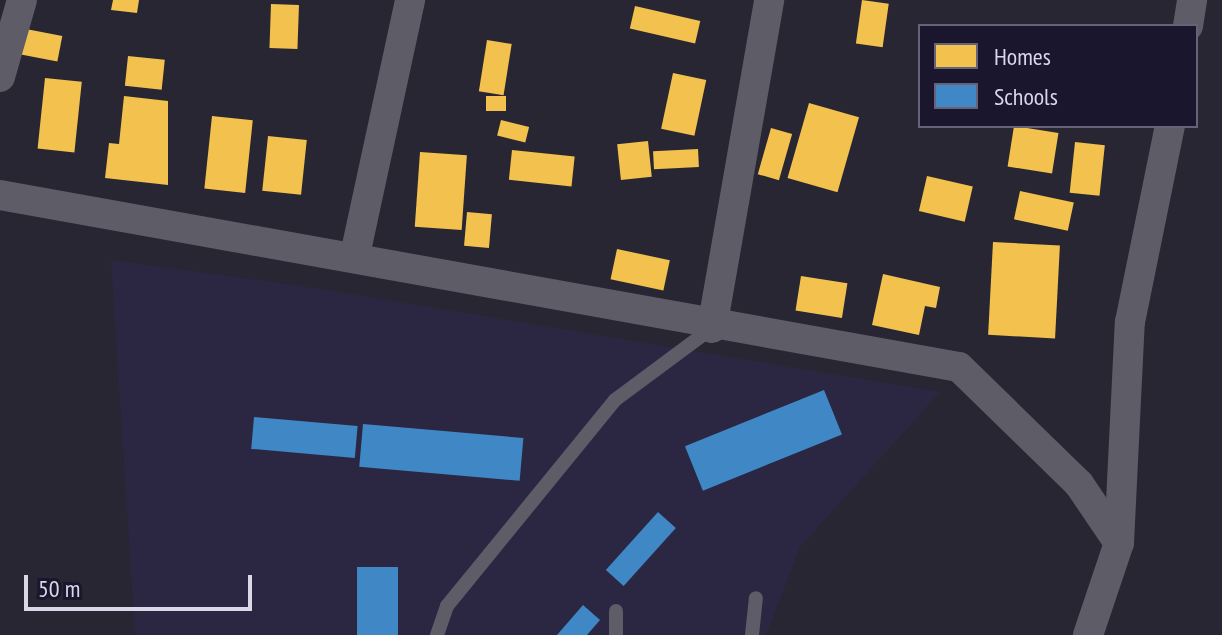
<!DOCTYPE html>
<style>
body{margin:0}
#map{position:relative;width:1222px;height:635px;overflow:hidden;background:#282632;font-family:"PT Sans Narrow",sans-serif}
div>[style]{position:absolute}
.built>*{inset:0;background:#2b2743}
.homes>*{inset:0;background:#f2c14e;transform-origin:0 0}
.schools>*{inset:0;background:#3f88c5;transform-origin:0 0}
.service>*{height:14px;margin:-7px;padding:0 7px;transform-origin:7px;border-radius:7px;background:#5e5c67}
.minor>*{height:30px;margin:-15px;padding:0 15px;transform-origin:15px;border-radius:15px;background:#5e5c67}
span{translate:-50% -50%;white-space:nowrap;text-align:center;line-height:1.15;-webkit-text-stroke:8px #1a162e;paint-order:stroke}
.legend{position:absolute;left:918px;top:24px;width:280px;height:104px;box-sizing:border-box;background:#1a162e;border:2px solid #666378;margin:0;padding:10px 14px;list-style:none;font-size:24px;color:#d9d7e8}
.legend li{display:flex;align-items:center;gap:16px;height:40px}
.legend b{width:40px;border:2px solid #666378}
.scale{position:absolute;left:24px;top:575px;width:228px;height:36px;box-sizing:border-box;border:4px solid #d9d7e8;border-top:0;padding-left:10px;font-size:24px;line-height:28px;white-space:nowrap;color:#d9d7e8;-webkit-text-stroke:6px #1a162e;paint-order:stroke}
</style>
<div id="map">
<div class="built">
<i style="clip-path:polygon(111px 260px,302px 286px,940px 392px,800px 547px,766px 635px,135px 635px)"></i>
</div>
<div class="homes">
<i style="clip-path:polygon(113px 0,139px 0,137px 13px,111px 10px)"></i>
<i style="left:862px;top:0;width:27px;height:44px;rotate:8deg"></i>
<i style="left:271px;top:4px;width:28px;height:44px;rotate:2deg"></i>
<i style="left:635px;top:6px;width:67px;height:23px;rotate:13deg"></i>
<i style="left:26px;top:29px;width:37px;height:26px;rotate:11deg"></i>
<i style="left:487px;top:40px;width:25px;height:52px;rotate:9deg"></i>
<i style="left:128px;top:56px;width:37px;height:30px;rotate:6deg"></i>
<i style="left:673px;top:73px;width:34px;height:57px;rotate:12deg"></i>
<i style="left:45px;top:78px;width:37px;height:71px;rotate:6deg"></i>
<i style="clip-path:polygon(124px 96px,168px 101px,168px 185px,105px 178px,109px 143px,119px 144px)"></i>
<i style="left:486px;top:96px;width:20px;height:15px"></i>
<i style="left:809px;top:103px;width:52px;height:78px;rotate:16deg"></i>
<i style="left:212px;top:116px;width:41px;height:73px;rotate:6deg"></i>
<i style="left:501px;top:120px;width:29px;height:16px;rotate:14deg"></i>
<i style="left:1014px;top:126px;width:45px;height:41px;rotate:9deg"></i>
<i style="left:771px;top:128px;width:22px;height:48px;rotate:16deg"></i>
<i style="left:268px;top:136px;width:39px;height:55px;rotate:6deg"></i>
<i style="left:648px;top:141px;width:36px;height:31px;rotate:84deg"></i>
<i style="left:1075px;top:142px;width:30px;height:51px;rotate:6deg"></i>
<i style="left:698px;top:149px;width:18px;height:45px;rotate:87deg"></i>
<i style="left:512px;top:150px;width:63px;height:30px;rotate:6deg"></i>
<i style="left:420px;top:152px;width:47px;height:75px;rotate:4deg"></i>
<i style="left:927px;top:176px;width:47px;height:36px;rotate:13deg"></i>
<i style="left:1020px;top:191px;width:55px;height:29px;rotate:12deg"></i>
<i style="left:467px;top:212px;width:25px;height:34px;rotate:5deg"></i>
<i style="left:993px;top:242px;width:67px;height:93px;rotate:3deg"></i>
<i style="left:617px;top:249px;width:54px;height:31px;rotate:12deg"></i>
<i style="clip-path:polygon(883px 274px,940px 287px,936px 308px,925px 306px,919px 335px,872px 325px)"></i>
<i style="left:801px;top:276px;width:47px;height:35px;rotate:9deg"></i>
</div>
<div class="schools">
<i style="left:824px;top:390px;width:48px;height:150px;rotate:68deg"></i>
<i style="left:254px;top:417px;width:104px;height:32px;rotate:5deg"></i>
<i style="left:363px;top:424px;width:161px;height:43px;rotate:5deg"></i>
<i style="left:658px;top:512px;width:24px;height:78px;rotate:42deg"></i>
<i style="left:357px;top:567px;width:41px;height:68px"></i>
<i style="clip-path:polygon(583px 605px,600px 620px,587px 635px,557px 635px)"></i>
</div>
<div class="service">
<i style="left:437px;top:635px;width:31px;rotate:-71deg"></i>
<i style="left:447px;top:606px;width:266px;rotate:-50.8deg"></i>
<i style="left:615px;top:400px;width:121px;rotate:-36.6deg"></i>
<i style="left:616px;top:635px;width:24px;rotate:-90deg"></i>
<i style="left:752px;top:635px;width:37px;rotate:-84deg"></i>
</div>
<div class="minor">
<i style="left:1188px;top:26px;width:26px;rotate:-81deg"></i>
<i style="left:0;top:77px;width:80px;rotate:-74.1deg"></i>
<i style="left:0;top:195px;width:974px;rotate:10.17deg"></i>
<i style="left:959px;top:367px;width:168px;rotate:44.3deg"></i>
<i style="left:1079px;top:484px;width:71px;rotate:55.9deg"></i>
<i style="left:355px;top:255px;width:261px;rotate:-77.8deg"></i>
<i style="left:712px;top:328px;width:333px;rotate:-80.1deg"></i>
<i style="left:1088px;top:635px;width:97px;rotate:-71.4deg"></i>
<i style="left:1119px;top:543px;width:221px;rotate:-87.2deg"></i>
<i style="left:1130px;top:322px;width:200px;rotate:-78.5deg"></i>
</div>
<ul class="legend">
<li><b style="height:22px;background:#f2c14e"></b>Homes</li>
<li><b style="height:22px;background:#3f88c5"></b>Schools</li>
</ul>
<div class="scale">50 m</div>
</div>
